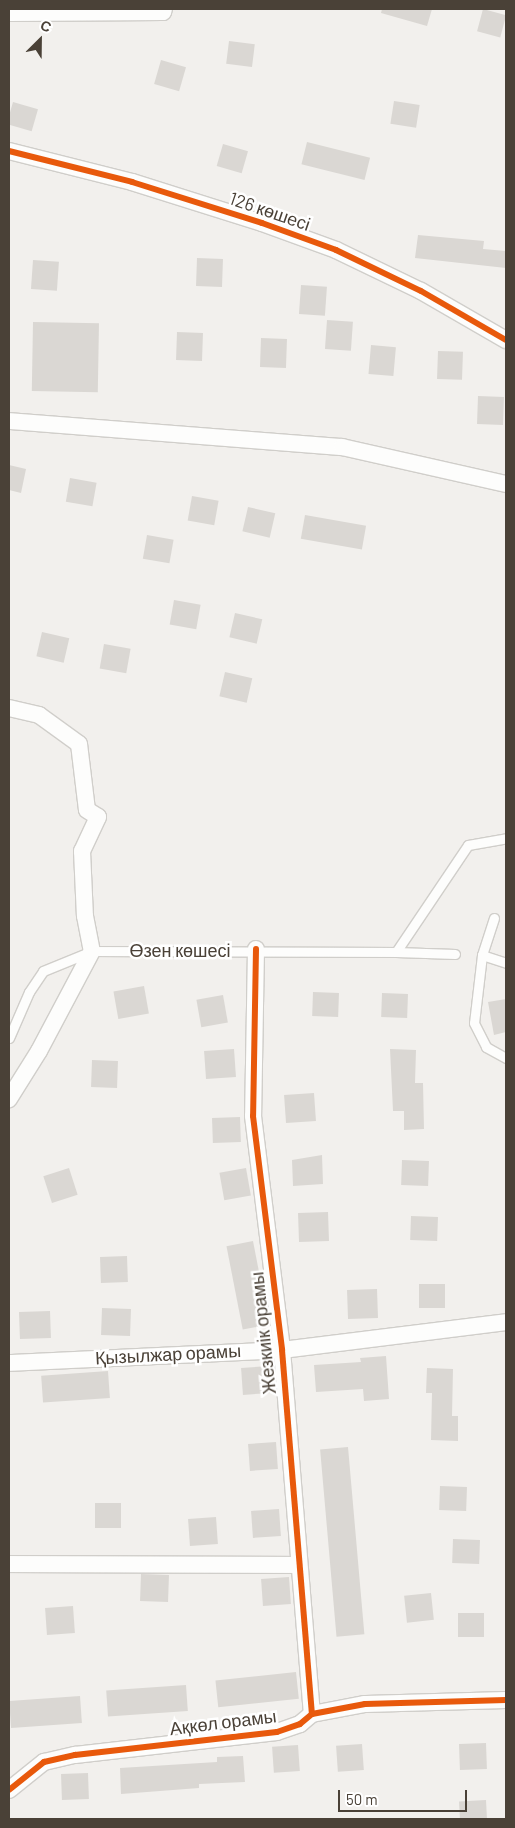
<!DOCTYPE html>
<meta charset="utf-8">
<style>
body{margin:0}
#map{position:relative;width:515px;height:1828px;overflow:hidden;background:#f2f0ed;font-family:Barlow,sans-serif}
div>[style]{position:absolute}
.building>*{inset:0;background:#dad7d3;transform-origin:0 0}
.roads{filter:drop-shadow(1px 0 #d0ceca) drop-shadow(-1px 0 #d0ceca) drop-shadow(0 1px #d0ceca) drop-shadow(0 -1px #d0ceca)}
.lane>*{height:9px;margin:-4.5px;padding:0 4.5px;transform-origin:4.5px;border-radius:4.5px;background:#fdfdfc}
.street>*{height:16px;margin:-8px;padding:0 8px;transform-origin:8px;border-radius:8px;background:#fdfdfc}
.cycleway>*{height:6px;margin:-3px;padding:0 3px;transform-origin:3px;border-radius:3px;background:#e8590c}
span{translate:-50% -50%;white-space:nowrap;text-align:center;line-height:1.15;-webkit-text-stroke:5px #fff;paint-order:stroke}
.street-label{font-size:18px;color:#4a4137}
.frame{position:absolute;inset:0;border:10px solid #4a4137;pointer-events:none}
.north{position:absolute;left:15px;top:15px;width:50px;height:50px;-webkit-text-stroke:4px #fff;paint-order:stroke;rotate:23deg;font-size:14px;font-weight:700;line-height:20px;text-align:center;color:#4a4137}
.north::after{content:'';display:block;margin:auto;width:18px;height:22px;background:#4a4137;clip-path:polygon(50% 0,100% 100%,50% 72%,0 100%)}
.scale{position:absolute;left:338px;top:1790px;width:129px;height:22px;box-sizing:border-box;border:2px solid #4a4137;border-top:0;padding-left:6px;font-size:15px;line-height:18px;white-space:nowrap;color:#4a4137;-webkit-text-stroke:4px #fff;paint-order:stroke}
</style>
<div id="map">
<div class="building">
<i style="clip-path:polygon(382px 9px,432px 9px,427px 26px,381px 13px)"></i>
<i style="left:483px;top:9px;width:24px;height:23px;rotate:15deg"></i>
<i style="left:229px;top:41px;width:26px;height:23px;rotate:7deg"></i>
<i style="left:161px;top:60px;width:26px;height:25px;rotate:16deg"></i>
<i style="left:394px;top:101px;width:26px;height:23px;rotate:9deg"></i>
<i style="left:13px;top:102px;width:26px;height:23px;rotate:16deg"></i>
<i style="left:307px;top:142px;width:65px;height:23px;rotate:14deg"></i>
<i style="left:223px;top:144px;width:26px;height:23px;rotate:16deg"></i>
<i style="clip-path:polygon(418px 235px,484px 241px,483px 249px,506px 251px,506px 268px,415px 258px)"></i>
<i style="left:197px;top:258px;width:26px;height:28px;rotate:2deg"></i>
<i style="left:33px;top:260px;width:26px;height:29px;rotate:4deg"></i>
<i style="left:301px;top:285px;width:26px;height:29px;rotate:4deg"></i>
<i style="left:327px;top:320px;width:26px;height:29px;rotate:4deg"></i>
<i style="left:33px;top:322px;width:66px;height:69px;rotate:1deg"></i>
<i style="left:177px;top:332px;width:26px;height:28px;rotate:2deg"></i>
<i style="left:261px;top:338px;width:26px;height:29px;rotate:2deg"></i>
<i style="left:371px;top:345px;width:25px;height:29px;rotate:5deg"></i>
<i style="left:438px;top:351px;width:25px;height:28px;rotate:2deg"></i>
<i style="left:478px;top:396px;width:26px;height:28px;rotate:2deg"></i>
<i style="clip-path:polygon(9px 465px,26px 469px,21px 493px,9px 490px)"></i>
<i style="left:70px;top:478px;width:27px;height:24px;rotate:10deg"></i>
<i style="left:192px;top:496px;width:27px;height:25px;rotate:10deg"></i>
<i style="left:248px;top:507px;width:28px;height:25px;rotate:13deg"></i>
<i style="left:305px;top:515px;width:62px;height:24px;rotate:10deg"></i>
<i style="left:147px;top:535px;width:27px;height:24px;rotate:10deg"></i>
<i style="left:174px;top:600px;width:27px;height:25px;rotate:10deg"></i>
<i style="left:235px;top:613px;width:28px;height:25px;rotate:13deg"></i>
<i style="left:42px;top:632px;width:28px;height:25px;rotate:13deg"></i>
<i style="left:104px;top:644px;width:27px;height:25px;rotate:10deg"></i>
<i style="left:225px;top:672px;width:28px;height:25px;rotate:13deg"></i>
<i style="left:144px;top:986px;width:28px;height:31px;rotate:80deg"></i>
<i style="left:313px;top:992px;width:26px;height:24px;rotate:2deg"></i>
<i style="left:382px;top:993px;width:26px;height:24px;rotate:2deg"></i>
<i style="left:223px;top:995px;width:28px;height:27px;rotate:80deg"></i>
<i style="clip-path:polygon(506px 999px,506px 1032px,494px 1035px,488px 1002px)"></i>
<i style="left:234px;top:1049px;width:28px;height:30px;rotate:86deg"></i>
<i style="clip-path:polygon(390px 1049px,416px 1050px,415px 1083px,423px 1083px,424px 1129px,404px 1130px,404px 1111px,393px 1111px)"></i>
<i style="left:92px;top:1060px;width:26px;height:27px;rotate:2deg"></i>
<i style="left:314px;top:1093px;width:28px;height:30px;rotate:86deg"></i>
<i style="left:240px;top:1117px;width:25px;height:28px;rotate:88deg"></i>
<i style="clip-path:polygon(322px 1155px,323px 1184px,293px 1186px,292px 1160px)"></i>
<i style="left:402px;top:1160px;width:27px;height:25px;rotate:2deg"></i>
<i style="left:69px;top:1168px;width:28px;height:27px;rotate:72deg"></i>
<i style="left:246px;top:1168px;width:28px;height:27px;rotate:80deg"></i>
<i style="left:328px;top:1212px;width:29px;height:30px;rotate:88deg"></i>
<i style="left:411px;top:1216px;width:27px;height:24px;rotate:2deg"></i>
<i style="left:253px;top:1241px;width:85px;height:27px;rotate:79deg"></i>
<i style="left:127px;top:1256px;width:26px;height:27px;rotate:88deg"></i>
<i style="left:419px;top:1284px;width:26px;height:24px"></i>
<i style="left:377px;top:1289px;width:29px;height:30px;rotate:88deg"></i>
<i style="left:102px;top:1308px;width:29px;height:27px;rotate:2deg"></i>
<i style="left:50px;top:1311px;width:27px;height:31px;rotate:88deg"></i>
<i style="clip-path:polygon(386px 1356px,389px 1399px,364px 1401px,363px 1389px,316px 1392px,314px 1365px,361px 1362px,360px 1358px)"></i>
<i style="left:269px;top:1366px;width:27px;height:28px;rotate:86deg"></i>
<i style="clip-path:polygon(427px 1368px,453px 1369px,452px 1416px,458px 1416px,458px 1441px,431px 1440px,432px 1393px,426px 1393px)"></i>
<i style="left:108px;top:1371px;width:27px;height:67px;rotate:86deg"></i>
<i style="left:276px;top:1442px;width:27px;height:28px;rotate:86deg"></i>
<i style="left:348px;top:1447px;width:188px;height:28px;rotate:85deg"></i>
<i style="left:440px;top:1486px;width:27px;height:24px;rotate:2deg"></i>
<i style="left:95px;top:1503px;width:26px;height:25px"></i>
<i style="left:279px;top:1509px;width:27px;height:28px;rotate:86deg"></i>
<i style="left:216px;top:1517px;width:27px;height:28px;rotate:86deg"></i>
<i style="left:453px;top:1539px;width:27px;height:24px;rotate:2deg"></i>
<i style="left:141px;top:1574px;width:28px;height:27px;rotate:2deg"></i>
<i style="left:289px;top:1577px;width:27px;height:28px;rotate:86deg"></i>
<i style="left:431px;top:1593px;width:27px;height:27px;rotate:84deg"></i>
<i style="left:73px;top:1606px;width:27px;height:28px;rotate:86deg"></i>
<i style="left:458px;top:1613px;width:26px;height:24px"></i>
<i style="left:296px;top:1672px;width:27px;height:81px;rotate:84deg"></i>
<i style="left:186px;top:1685px;width:26px;height:80px;rotate:86deg"></i>
<i style="left:80px;top:1696px;width:27px;height:71px;rotate:86deg"></i>
<i style="left:486px;top:1743px;width:26px;height:27px;rotate:88deg"></i>
<i style="left:362px;top:1744px;width:26px;height:26px;rotate:86deg"></i>
<i style="left:298px;top:1745px;width:26px;height:26px;rotate:86deg"></i>
<i style="clip-path:polygon(243px 1756px,245px 1782px,199px 1784px,199px 1788px,121px 1794px,120px 1768px,217px 1762px,217px 1757px)"></i>
<i style="left:88px;top:1773px;width:26px;height:27px;rotate:88deg"></i>
<i style="left:486px;top:1800px;width:19px;height:27px;rotate:87deg"></i>
</div>
<div class="roads">
<div class="lane">
<i style="left:494px;top:918px;width:39px;rotate:108deg"></i>
<i style="left:482px;top:955px;width:68px;rotate:96.7deg"></i>
<i style="left:474px;top:1023px;width:27px;rotate:63deg"></i>
<i style="left:486px;top:1047px;width:23px;rotate:29deg"></i>
<i style="left:396px;top:952px;width:59px;rotate:1.9deg"></i>
<i style="left:482px;top:955px;width:25px;rotate:18deg"></i>
<i style="left:9px;top:1038px;width:50px;rotate:-66.5deg"></i>
<i style="left:29px;top:992px;width:25px;rotate:-56deg"></i>
<i style="left:43px;top:971px;width:53px;rotate:-22.2deg"></i>
<i style="left:92px;top:951px;width:304px;rotate:0.2deg"></i>
<i style="left:396px;top:952px;width:129px;rotate:-56.1deg"></i>
<i style="left:468px;top:845px;width:39px;rotate:-10deg"></i>
</div>
<div class="street">
<i style="left:9px;top:13px;width:154px;rotate:-0.4deg"></i>
<i style="left:163px;top:12px;width:3px;rotate:-72deg"></i>
<i style="left:9px;top:151px;width:127px;rotate:14.1deg"></i>
<i style="left:132px;top:182px;width:136px;rotate:17.5deg"></i>
<i style="left:262px;top:223px;width:79px;rotate:20deg"></i>
<i style="left:336px;top:250px;width:94px;rotate:25.8deg"></i>
<i style="left:421px;top:291px;width:98px;rotate:30deg"></i>
<i style="left:9px;top:421px;width:334px;rotate:4.5deg"></i>
<i style="left:342px;top:447px;width:168px;rotate:12.7deg"></i>
<i style="left:9px;top:708px;width:31px;rotate:13deg"></i>
<i style="left:39px;top:715px;width:49px;rotate:35.9deg"></i>
<i style="left:79px;top:744px;width:66px;rotate:83.1deg"></i>
<i style="left:87px;top:810px;width:13px;rotate:32deg"></i>
<i style="left:98px;top:817px;width:38px;rotate:115deg"></i>
<i style="left:82px;top:851px;width:65px;rotate:87.4deg"></i>
<i style="left:85px;top:916px;width:36px;rotate:79deg"></i>
<i style="left:92px;top:951px;width:113px;rotate:117.9deg"></i>
<i style="left:39px;top:1051px;width:57px;rotate:122deg"></i>
<i style="left:256px;top:949px;width:167px;rotate:91deg"></i>
<i style="left:253px;top:1116px;width:236px;rotate:82.9deg"></i>
<i style="left:282px;top:1350px;width:365px;rotate:85.3deg"></i>
<i style="left:9px;top:1363px;width:273px;rotate:-2.7deg"></i>
<i style="left:282px;top:1350px;width:226px;rotate:-7.1deg"></i>
<i style="left:9px;top:1564px;width:290px;rotate:0.2deg"></i>
<i style="left:9px;top:1790px;width:45px;rotate:-38.7deg"></i>
<i style="left:44px;top:1762px;width:32px;rotate:-13deg"></i>
<i style="left:75px;top:1755px;width:203px;rotate:-6.5deg"></i>
<i style="left:277px;top:1732px;width:24px;rotate:-19deg"></i>
<i style="left:300px;top:1724px;width:16px;rotate:-40deg"></i>
<i style="left:312px;top:1714px;width:54px;rotate:-10.7deg"></i>
<i style="left:365px;top:1704px;width:141px;rotate:-1.6deg"></i>
</div>
</div>
<div class="cycleway">
<i style="left:9px;top:151px;width:127px;rotate:14.1deg"></i>
<i style="left:132px;top:182px;width:136px;rotate:17.5deg"></i>
<i style="left:262px;top:223px;width:79px;rotate:20deg"></i>
<i style="left:336px;top:250px;width:94px;rotate:25.8deg"></i>
<i style="left:421px;top:291px;width:98px;rotate:30deg"></i>
<i style="left:256px;top:949px;width:167px;rotate:91deg"></i>
<i style="left:253px;top:1116px;width:236px;rotate:82.9deg"></i>
<i style="left:282px;top:1350px;width:365px;rotate:85.3deg"></i>
<i style="left:9px;top:1790px;width:45px;rotate:-38.7deg"></i>
<i style="left:44px;top:1762px;width:32px;rotate:-13deg"></i>
<i style="left:75px;top:1755px;width:203px;rotate:-6.5deg"></i>
<i style="left:277px;top:1732px;width:24px;rotate:-19deg"></i>
<i style="left:300px;top:1724px;width:16px;rotate:-40deg"></i>
<i style="left:312px;top:1714px;width:54px;rotate:-10.7deg"></i>
<i style="left:365px;top:1704px;width:141px;rotate:-1.6deg"></i>
</div>
<div class="street-label">
<span style="left:270px;top:211px;rotate:19deg">126 көшесі</span>
<span style="left:180px;top:950px">Өзен көшесі</span>
<span style="left:263px;top:1333px;rotate:-96deg">Жезкиік орамы</span>
<span style="left:168px;top:1354px;rotate:-3deg">Қызылжар орамы</span>
<span style="left:223px;top:1722px;rotate:-7deg">Ақкөл орамы</span>
</div>
<div class="frame"></div>
<div class="north">С</div>
<div class="scale">50 m</div>
</div>
